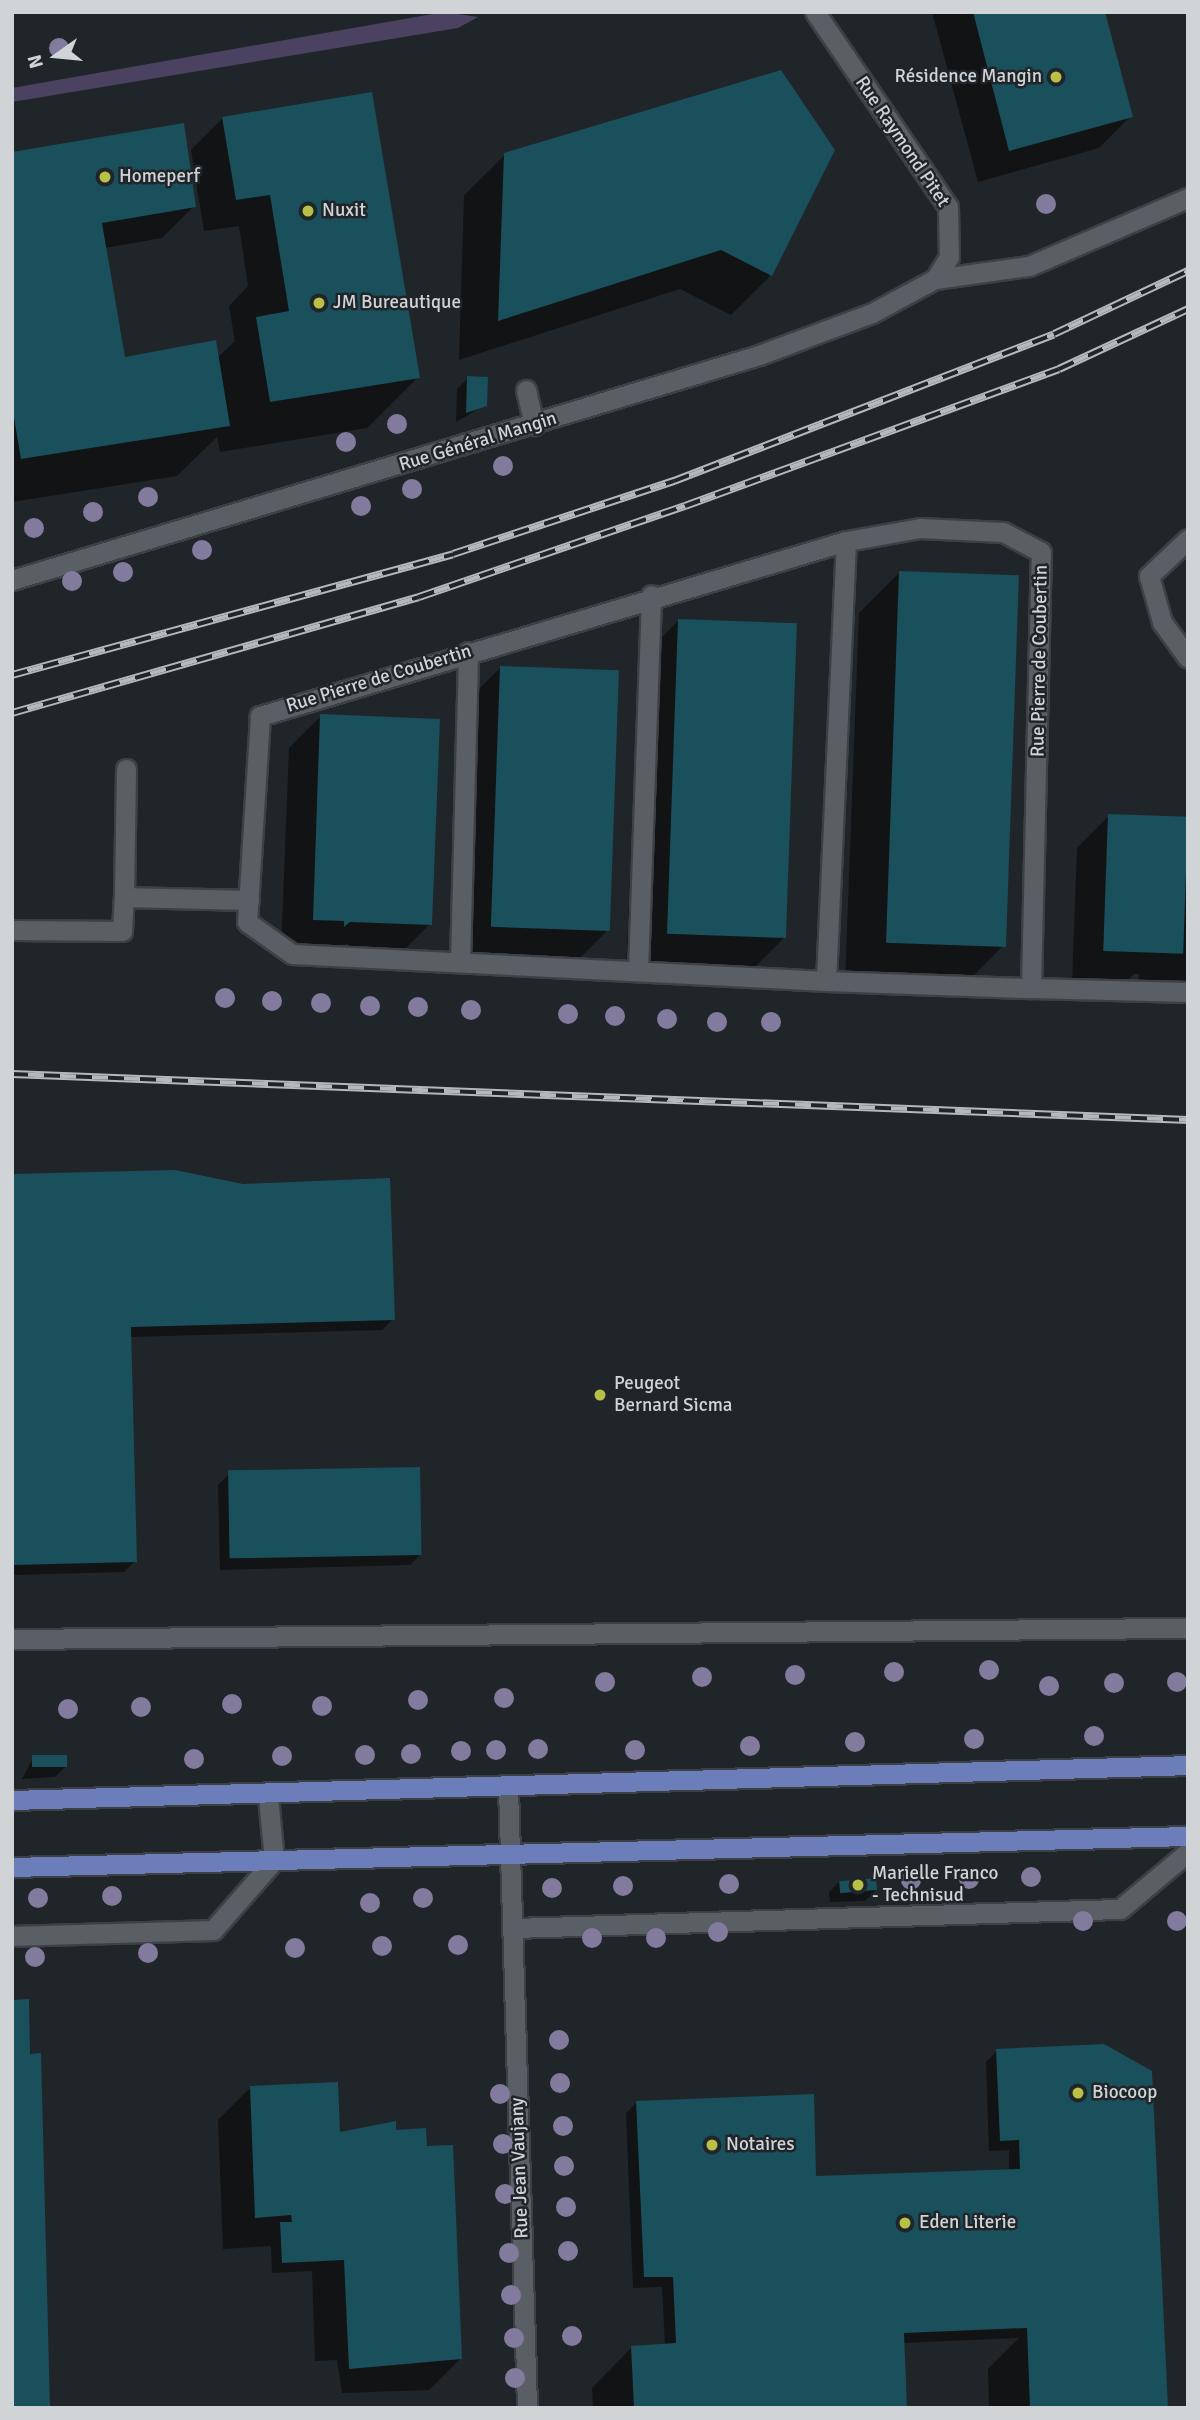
<!DOCTYPE html>
<meta charset="utf-8">
<style>
body{margin:0}
#map{position:relative;width:1200px;height:2420px;overflow:hidden;background:#202529;font-family:Signika,sans-serif}
div>[style]{position:absolute}
.green>*{inset:0;background:#4b4261}
.shadow>*{inset:0;background:#0007}
.building>*{inset:0;background:#1a4f5c;transform-origin:0 0}
.roads{filter:drop-shadow(2px 0 #3d4145) drop-shadow(-2px 0 #3d4145) drop-shadow(0 2px #3d4145) drop-shadow(0 -2px #3d4145)}
.service>*{height:19px;margin:-9.5px;padding:0 9.5px;transform-origin:9.5px;border-radius:9.5px;background:#595f64}
.minor>*{height:19px;margin:-9.5px;padding:0 9.5px;transform-origin:9.5px;border-radius:9.5px;background:#595f64}
.primary>*{height:19px;margin:-9.5px;padding:0 9.5px;transform-origin:9.5px;border-radius:9.5px;background:#6c7eb9}
.rail>*{height:8px;margin-top:-4px;transform-origin:0;background:repeating-linear-gradient(90deg,#202529 0 16px,#b5b9bc 0 32px);box-sizing:border-box;border-block:2px solid #b5b9bc}
.trees>*{width:20px;height:20px;margin:-10px;border-radius:50%;background:#827b9e}
.dots>*{width:19px;height:19px;translate:-50% -50%;box-sizing:border-box;border:4px solid #202529;border-radius:50%}
span{translate:-50% -50%;white-space:nowrap;text-align:center;line-height:1.15;-webkit-text-stroke:5px #202529;paint-order:stroke}
.poi-label{font-size:19px;color:#d0d4d7}
.right{translate:-100% -50%;text-align:right}
.left{translate:0 -50%;text-align:left}
.street-label{font-size:19px;color:#d0d4d7}
.frame{position:absolute;inset:0;border:14px solid #d0d4d7;pointer-events:none}
.north{position:absolute;left:21px;top:21px;width:70px;height:70px;-webkit-text-stroke:5px #202529;paint-order:stroke;rotate:255deg;font-size:19px;font-weight:700;line-height:28px;text-align:center;color:#d0d4d7}
.north::after{content:'';display:block;margin:auto;width:24px;height:32px;background:#d0d4d7;clip-path:polygon(50% 0,100% 100%,50% 72%,0 100%)}
</style>
<div id="map">
<div class="green">
<i style="clip-path:polygon(444px 12px,478px 17px,458px 28px,12px 102px,12px 88px)"></i>
</div>
<div class="shadow">
<i style="clip-path:polygon(932px 12px,1103px 12px,1131px 116px,1099px 148px,978px 182px)"></i>
<i style="clip-path:polygon(781px 72px,771px 275px,731px 315px,680px 289px,459px 360px,464px 195px,505px 155px)"></i>
<i style="clip-path:polygon(223px 118px,418px 377px,367px 428px,220px 452px,217px 437px,177px 476px,12px 502px,12px 154px,194px 206px,162px 238px,105px 248px,124px 359px,217px 358px,235px 341px,229px 306px,248px 286px,239px 226px,204px 231px,191px 150px)"></i>
<i style="clip-path:polygon(468px 378px,485px 405px,456px 422px,457px 389px)"></i>
<i style="clip-path:polygon(899px 573px,1002px 947px,962px 987px,911px 985px,906px 974px,896px 984px,845px 982px,859px 613px)"></i>
<i style="clip-path:polygon(679px 620px,784px 938px,744px 978px,693px 976px,693px 964px,677px 976px,626px 974px,639px 660px)"></i>
<i style="clip-path:polygon(500px 668px,607px 931px,567px 971px,449px 967px,460px 708px)"></i>
<i style="clip-path:polygon(321px 716px,430px 924px,398px 956px,347px 954px,348px 943px,332px 954px,281px 951px,289px 748px)"></i>
<i style="clip-path:polygon(1109px 816px,1188px 819px,1188px 987px,1138px 986px,1139px 974px,1134px 974px,1123px 985px,1072px 983px,1077px 848px)"></i>
<i style="clip-path:polygon(12px 1176px,393px 1319px,382px 1330px,129px 1337px,135px 1561px,124px 1572px,12px 1575px)"></i>
<i style="clip-path:polygon(229px 1474px,421px 1554px,410px 1565px,220px 1570px,218px 1485px)"></i>
<i style="clip-path:polygon(33px 1758px,66px 1766px,55px 1777px,22px 1779px)"></i>
<i style="clip-path:polygon(840px 1881px,876px 1890px,865px 1901px,830px 1902px,829px 1892px)"></i>
<i style="clip-path:polygon(997px 2051px,1166px 2408px,989px 2408px,988px 2369px,1019px 2338px,903px 2343px,906px 2408px,593px 2408px,592px 2388px,632px 2347px,665px 2346px,662px 2287px,633px 2288px,626px 2113px,637px 2102px,815px 2178px,1009px 2171px,1009px 2150px,989px 2151px,986px 2062px)"></i>
<i style="clip-path:polygon(250px 2088px,338px 2134px,394px 2132px,425px 2148px,461px 2358px,429px 2390px,342px 2393px,337px 2360px,315px 2361px,312px 2271px,272px 2273px,271px 2246px,223px 2249px,218px 2120px)"></i>
</div>
<div class="building">
<i style="clip-path:polygon(973px 12px,1105px 12px,1133px 117px,1009px 151px)"></i>
<i style="clip-path:polygon(781px 70px,835px 150px,772px 276px,721px 250px,498px 321px,504px 153px)"></i>
<i style="clip-path:polygon(372px 92px,420px 378px,270px 402px,256px 317px,289px 311px,270px 195px,236px 200px,222px 117px)"></i>
<i style="clip-path:polygon(184px 123px,196px 207px,102px 223px,125px 357px,216px 340px,230px 426px,21px 459px,12px 406px,12px 152px)"></i>
<i style="clip-path:polygon(467px 376px,488px 377px,487px 406px,466px 413px)"></i>
<i style="left:899px;top:571px;width:120px;height:372px;rotate:2deg"></i>
<i style="left:678px;top:619px;width:119px;height:315px;rotate:2deg"></i>
<i style="left:500px;top:666px;width:119px;height:261px;rotate:2deg"></i>
<i style="clip-path:polygon(320px 714px,440px 719px,432px 925px,350px 922px,344px 927px,344px 921px,313px 920px)"></i>
<i style="left:1108px;top:814px;width:80px;height:137px;rotate:2deg"></i>
<i style="clip-path:polygon(175px 1170px,243px 1184px,390px 1178px,395px 1320px,131px 1327px,137px 1562px,12px 1565px,12px 1174px)"></i>
<i style="left:420px;top:1467px;width:88px;height:192px;rotate:89deg"></i>
<i style="left:67px;top:1755px;width:12px;height:35px;rotate:90deg"></i>
<i style="left:876px;top:1878px;width:12px;height:37px;rotate:85deg"></i>
<i style="clip-path:polygon(29px 1999px,30px 2054px,41px 2053px,50px 2408px,12px 2408px,12px 2000px)"></i>
<i style="clip-path:polygon(1104px 2044px,1152px 2071px,1168px 2408px,1030px 2408px,1027px 2328px,904px 2333px,907px 2408px,634px 2408px,631px 2346px,676px 2343px,673px 2277px,644px 2277px,636px 2101px,814px 2094px,816px 2176px,1020px 2169px,1019px 2140px,1000px 2141px,996px 2049px)"></i>
<i style="clip-path:polygon(338px 2082px,340px 2132px,396px 2121px,396px 2130px,426px 2128px,427px 2146px,453px 2145px,462px 2359px,349px 2369px,344px 2260px,282px 2263px,280px 2222px,292px 2222px,291px 2215px,255px 2218px,250px 2086px)"></i>
</div>
<div class="roads">
<div class="service">
<i style="left:526px;top:390px;width:36px;rotate:77deg"></i>
<i style="left:1188px;top:539px;width:54px;rotate:136.5deg"></i>
<i style="left:1149px;top:576px;width:48px;rotate:74.2deg"></i>
<i style="left:1162px;top:622px;width:44px;rotate:54.2deg"></i>
<i style="left:126px;top:769px;width:128px;rotate:90.9deg"></i>
<i style="left:124px;top:897px;width:125px;rotate:1.4deg"></i>
<i style="left:12px;top:930px;width:110px;rotate:0.5deg"></i>
<i style="left:122px;top:931px;width:34px;rotate:-87deg"></i>
<i style="left:460px;top:962px;width:310px;rotate:-88.5deg"></i>
<i style="left:638px;top:971px;width:376px;rotate:-88deg"></i>
<i style="left:826px;top:981px;width:440px;rotate:-87.4deg"></i>
<i style="left:1031px;top:988px;width:436px;rotate:-88.7deg"></i>
<i style="left:1041px;top:552px;width:43px;rotate:-152.2deg"></i>
<i style="left:1003px;top:532px;width:83px;rotate:-177.2deg"></i>
<i style="left:920px;top:528px;width:75px;rotate:170deg"></i>
<i style="left:846px;top:541px;width:612px;rotate:163.37deg"></i>
<i style="left:260px;top:716px;width:206px;rotate:93.6deg"></i>
<i style="left:247px;top:922px;width:55px;rotate:35.4deg"></i>
<i style="left:292px;top:954px;width:535px;rotate:2.89deg"></i>
<i style="left:826px;top:981px;width:205px;rotate:2deg"></i>
<i style="left:1031px;top:988px;width:157px;rotate:1.5deg"></i>
<i style="left:12px;top:1639px;width:1176px;rotate:-0.54deg"></i>
<i style="left:514px;top:1928px;width:606px;rotate:-1.8deg"></i>
<i style="left:1120px;top:1909px;width:89px;rotate:-40deg"></i>
<i style="left:12px;top:1936px;width:201px;rotate:-1.7deg"></i>
<i style="left:213px;top:1930px;width:93px;rotate:-48.9deg"></i>
<i style="left:274px;top:1860px;width:64px;rotate:-95.4deg"></i>
</div>
<div class="minor">
<i style="left:815px;top:12px;width:236px;rotate:55.7deg"></i>
<i style="left:948px;top:207px;width:50px;rotate:88.9deg"></i>
<i style="left:949px;top:257px;width:26px;rotate:122deg"></i>
<i style="left:12px;top:580px;width:780px;rotate:-16.76deg"></i>
<i style="left:759px;top:355px;width:121px;rotate:-20.4deg"></i>
<i style="left:872px;top:313px;width:72px;rotate:-28.4deg"></i>
<i style="left:935px;top:279px;width:95px;rotate:-7.9deg"></i>
<i style="left:1029px;top:266px;width:173px;rotate:-23.2deg"></i>
<i style="left:508px;top:1788px;width:620px;rotate:88.24deg"></i>
</div>
<div class="primary">
<i style="left:12px;top:1800px;width:1177px;rotate:-1.7deg"></i>
<i style="left:12px;top:1867px;width:1176px;rotate:-1.51deg"></i>
</div>
</div>
<div class="rail">
<i style="left:12px;top:675px;width:457px;rotate:-15.3deg"></i>
<i style="left:453px;top:554px;width:233px;rotate:-18.3deg"></i>
<i style="left:674px;top:481px;width:407px;rotate:-21.1deg"></i>
<i style="left:1054px;top:334px;width:148px;rotate:-25.2deg"></i>
<i style="left:12px;top:713px;width:423px;rotate:-15.9deg"></i>
<i style="left:419px;top:597px;width:281px;rotate:-18.9deg"></i>
<i style="left:685px;top:506px;width:398px;rotate:-20.1deg"></i>
<i style="left:1059px;top:369px;width:142px;rotate:-24.9deg"></i>
<i style="left:12px;top:1074px;width:1177px;rotate:2.24deg"></i>
</div>
<div class="trees">
<i style="left:59px;top:48px"></i>
<i style="left:1046px;top:204px"></i>
<i style="left:397px;top:424px"></i>
<i style="left:346px;top:442px"></i>
<i style="left:503px;top:466px"></i>
<i style="left:412px;top:489px"></i>
<i style="left:148px;top:497px"></i>
<i style="left:361px;top:506px"></i>
<i style="left:93px;top:512px"></i>
<i style="left:34px;top:528px"></i>
<i style="left:202px;top:550px"></i>
<i style="left:123px;top:572px"></i>
<i style="left:72px;top:581px"></i>
<i style="left:225px;top:998px"></i>
<i style="left:272px;top:1001px"></i>
<i style="left:321px;top:1003px"></i>
<i style="left:370px;top:1006px"></i>
<i style="left:418px;top:1007px"></i>
<i style="left:471px;top:1010px"></i>
<i style="left:568px;top:1014px"></i>
<i style="left:615px;top:1016px"></i>
<i style="left:667px;top:1019px"></i>
<i style="left:717px;top:1022px"></i>
<i style="left:771px;top:1022px"></i>
<i style="left:989px;top:1670px"></i>
<i style="left:894px;top:1672px"></i>
<i style="left:795px;top:1675px"></i>
<i style="left:702px;top:1677px"></i>
<i style="left:605px;top:1682px"></i>
<i style="left:1177px;top:1682px"></i>
<i style="left:1114px;top:1683px"></i>
<i style="left:1049px;top:1686px"></i>
<i style="left:504px;top:1698px"></i>
<i style="left:418px;top:1700px"></i>
<i style="left:232px;top:1704px"></i>
<i style="left:322px;top:1706px"></i>
<i style="left:141px;top:1707px"></i>
<i style="left:68px;top:1709px"></i>
<i style="left:1094px;top:1736px"></i>
<i style="left:974px;top:1739px"></i>
<i style="left:855px;top:1742px"></i>
<i style="left:750px;top:1746px"></i>
<i style="left:538px;top:1749px"></i>
<i style="left:496px;top:1750px"></i>
<i style="left:635px;top:1750px"></i>
<i style="left:461px;top:1751px"></i>
<i style="left:411px;top:1754px"></i>
<i style="left:365px;top:1755px"></i>
<i style="left:282px;top:1756px"></i>
<i style="left:194px;top:1759px"></i>
<i style="left:1031px;top:1877px"></i>
<i style="left:969px;top:1879px"></i>
<i style="left:911px;top:1880px"></i>
<i style="left:729px;top:1884px"></i>
<i style="left:623px;top:1886px"></i>
<i style="left:552px;top:1888px"></i>
<i style="left:112px;top:1896px"></i>
<i style="left:38px;top:1898px"></i>
<i style="left:423px;top:1898px"></i>
<i style="left:370px;top:1903px"></i>
<i style="left:1083px;top:1921px"></i>
<i style="left:1177px;top:1921px"></i>
<i style="left:718px;top:1932px"></i>
<i style="left:592px;top:1938px"></i>
<i style="left:656px;top:1938px"></i>
<i style="left:458px;top:1945px"></i>
<i style="left:382px;top:1946px"></i>
<i style="left:295px;top:1948px"></i>
<i style="left:148px;top:1953px"></i>
<i style="left:35px;top:1957px"></i>
<i style="left:559px;top:2040px"></i>
<i style="left:560px;top:2083px"></i>
<i style="left:500px;top:2094px"></i>
<i style="left:563px;top:2126px"></i>
<i style="left:503px;top:2144px"></i>
<i style="left:564px;top:2166px"></i>
<i style="left:505px;top:2194px"></i>
<i style="left:566px;top:2207px"></i>
<i style="left:568px;top:2251px"></i>
<i style="left:509px;top:2253px"></i>
<i style="left:511px;top:2295px"></i>
<i style="left:572px;top:2336px"></i>
<i style="left:514px;top:2338px"></i>
<i style="left:515px;top:2378px"></i>
</div>
<div class="dots">
<i style="left:1056px;top:77px;background:#b9c046"></i>
<i style="left:105px;top:177px;background:#b9c046"></i>
<i style="left:308px;top:211px;background:#b9c046"></i>
<i style="left:319px;top:303px;background:#b9c046"></i>
<i style="left:600px;top:1395px;background:#b9c046"></i>
<i style="left:858px;top:1885px;background:#b9c046"></i>
<i style="left:1078px;top:2093px;background:#b9c046"></i>
<i style="left:712px;top:2145px;background:#b9c046"></i>
<i style="left:905px;top:2223px;background:#b9c046"></i>
</div>
<div class="poi-label">
<span class="right" style="left:1042px;top:77px">Résidence Mangin</span>
<span class="left" style="left:119px;top:177px">Homeperf</span>
<span class="left" style="left:322px;top:211px">Nuxit</span>
<span class="left" style="left:333px;top:303px">JM Bureautique</span>
<span class="left" style="left:614px;top:1395px">Peugeot<br>Bernard Sicma</span>
<span class="left" style="left:872px;top:1885px">Marielle Franco<br>- Technisud</span>
<span class="left" style="left:1092px;top:2093px">Biocoop</span>
<span class="left" style="left:726px;top:2145px">Notaires</span>
<span class="left" style="left:919px;top:2223px">Eden Literie</span>
</div>
<div class="street-label">
<span style="left:902px;top:142px;rotate:56deg">Rue Raymond Pitet</span>
<span style="left:478px;top:442px;rotate:-17deg">Rue Général Mangin</span>
<span style="left:1040px;top:661px;rotate:-89deg">Rue Pierre de Coubertin</span>
<span style="left:379px;top:679px;rotate:-17deg">Rue Pierre de Coubertin</span>
<span style="left:520px;top:2168px;rotate:-92deg">Rue Jean Vaujany</span>
</div>
<div class="frame"></div>
<div class="north">N</div>
</div>
